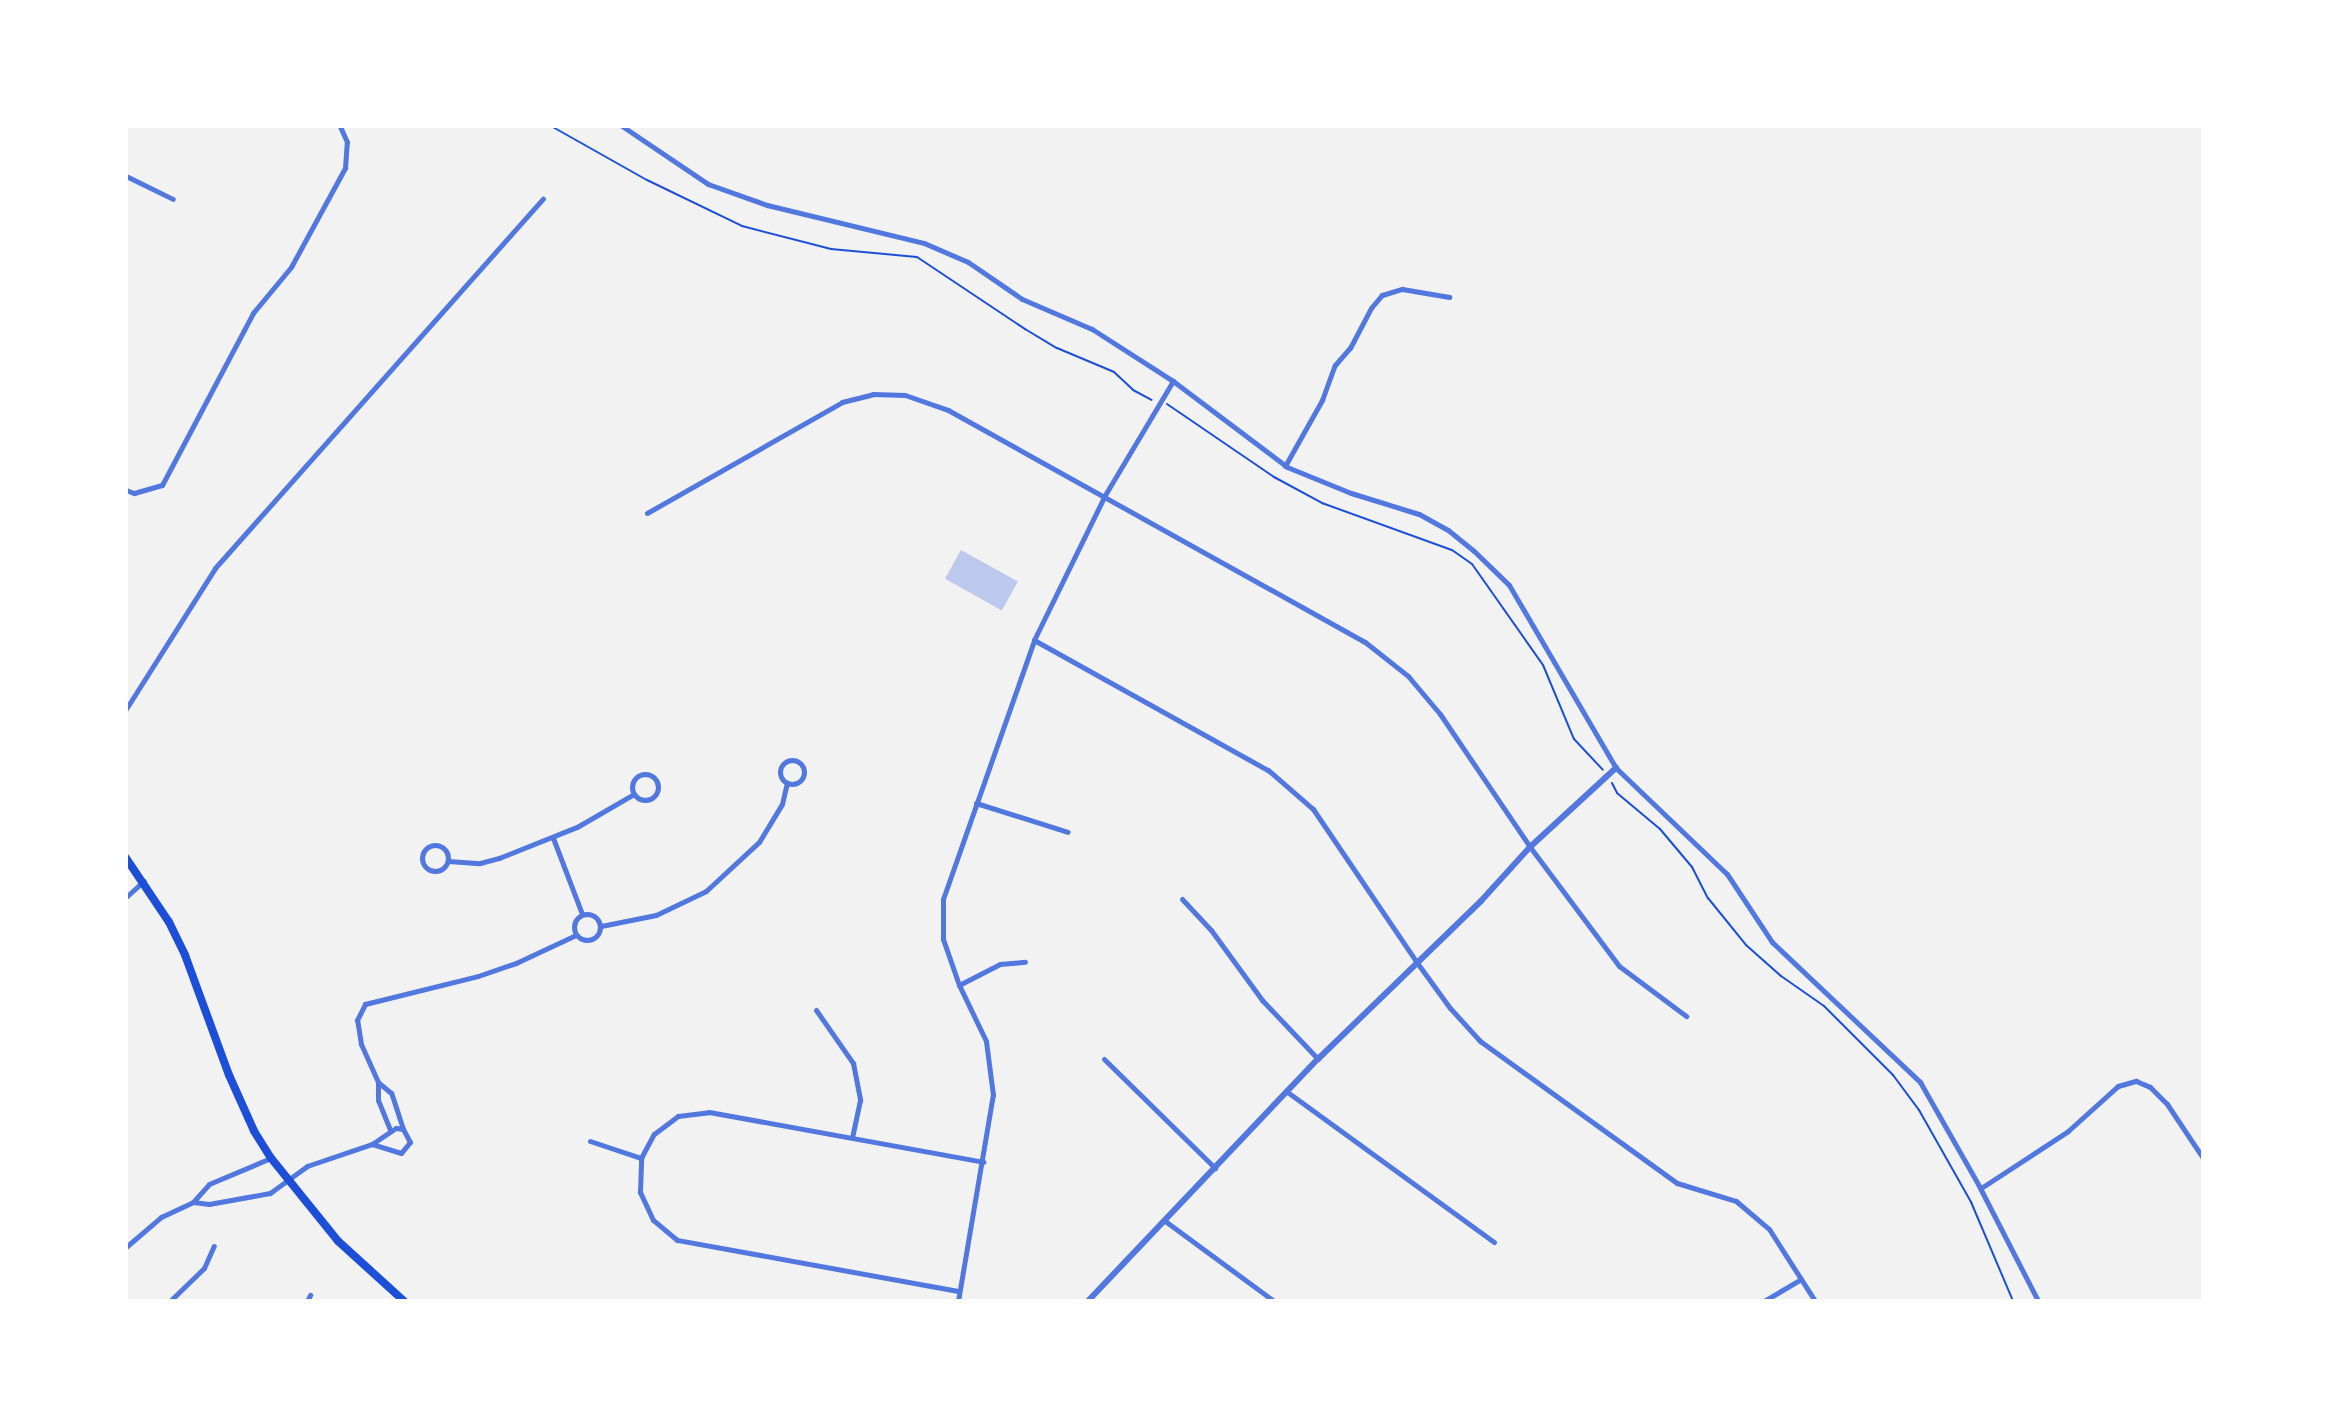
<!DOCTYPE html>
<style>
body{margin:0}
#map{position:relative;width:2329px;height:1427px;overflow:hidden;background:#f2f2f2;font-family:Manrope,sans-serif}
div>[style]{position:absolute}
.building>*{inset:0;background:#bdc9ec;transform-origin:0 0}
.path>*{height:2px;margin:-1px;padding:0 1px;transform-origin:1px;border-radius:1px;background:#1d4ed8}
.minor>*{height:5px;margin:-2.5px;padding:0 2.5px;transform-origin:2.5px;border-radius:2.5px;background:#5277de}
.minor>.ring{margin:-2.5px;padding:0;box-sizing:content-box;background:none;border:5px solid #5277de;border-radius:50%}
.tertiary>*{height:6px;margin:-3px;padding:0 3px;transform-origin:3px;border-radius:3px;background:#5277de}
.primary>*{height:8px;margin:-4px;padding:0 4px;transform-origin:4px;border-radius:4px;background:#1d4ed8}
span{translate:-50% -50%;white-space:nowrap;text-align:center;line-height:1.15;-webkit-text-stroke:7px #fff;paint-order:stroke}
.frame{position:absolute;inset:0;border:128px solid #fff;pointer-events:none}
</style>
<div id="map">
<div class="building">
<i style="left:961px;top:550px;width:65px;height:33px;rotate:29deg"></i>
</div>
<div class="path">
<i style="left:551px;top:126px;width:110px;rotate:29.4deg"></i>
<i style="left:647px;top:180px;width:106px;rotate:25.8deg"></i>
<i style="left:742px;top:226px;width:92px;rotate:14.5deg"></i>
<i style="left:831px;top:249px;width:86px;rotate:5.3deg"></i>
<i style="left:917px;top:257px;width:130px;rotate:33.7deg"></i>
<i style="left:1025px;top:329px;width:37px;rotate:31deg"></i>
<i style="left:1057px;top:348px;width:62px;rotate:22.8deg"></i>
<i style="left:1114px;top:372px;width:26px;rotate:43deg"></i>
<i style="left:1133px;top:390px;width:21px;rotate:28deg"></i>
<i style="left:1167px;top:404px;width:130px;rotate:34.3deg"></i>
<i style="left:1274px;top:477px;width:55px;rotate:28.4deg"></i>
<i style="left:1322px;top:503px;width:138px;rotate:19.9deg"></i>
<i style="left:1452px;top:550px;width:24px;rotate:35deg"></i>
<i style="left:1472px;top:564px;width:123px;rotate:54.9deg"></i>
<i style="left:1543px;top:665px;width:80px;rotate:67.3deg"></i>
<i style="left:1574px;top:739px;width:42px;rotate:46.9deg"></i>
<i style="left:1612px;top:783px;width:11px;rotate:63deg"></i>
<i style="left:1617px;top:793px;width:56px;rotate:39.9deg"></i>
<i style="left:1660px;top:829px;width:50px;rotate:49.9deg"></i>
<i style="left:1692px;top:867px;width:35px;rotate:63deg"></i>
<i style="left:1708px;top:898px;width:60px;rotate:51deg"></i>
<i style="left:1746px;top:945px;width:47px;rotate:41.5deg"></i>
<i style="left:1781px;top:976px;width:52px;rotate:34.9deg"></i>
<i style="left:1824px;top:1006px;width:98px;rotate:45deg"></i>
<i style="left:1893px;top:1075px;width:44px;rotate:53.4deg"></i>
<i style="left:1919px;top:1110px;width:106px;rotate:60.5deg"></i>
<i style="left:1971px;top:1202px;width:108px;rotate:67deg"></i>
</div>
<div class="minor">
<i style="left:622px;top:126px;width:104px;rotate:34deg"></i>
<i style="left:708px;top:184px;width:63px;rotate:19.6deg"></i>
<i style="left:767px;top:205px;width:162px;rotate:13.6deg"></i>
<i style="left:924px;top:243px;width:48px;rotate:23.4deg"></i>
<i style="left:968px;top:262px;width:65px;rotate:34.4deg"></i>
<i style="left:1022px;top:299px;width:76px;rotate:23.2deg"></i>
<i style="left:1092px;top:329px;width:96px;rotate:32.7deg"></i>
<i style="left:1173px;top:381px;width:143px;rotate:37deg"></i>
<i style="left:1287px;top:467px;width:69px;rotate:22.1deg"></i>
<i style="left:1351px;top:493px;width:71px;rotate:17.2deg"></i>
<i style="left:1419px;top:514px;width:33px;rotate:29deg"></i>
<i style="left:1448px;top:530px;width:33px;rotate:39deg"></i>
<i style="left:1474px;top:551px;width:49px;rotate:44.2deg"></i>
<i style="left:1509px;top:585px;width:212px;rotate:59.7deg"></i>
<i style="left:1616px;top:768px;width:153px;rotate:43.7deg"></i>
<i style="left:1727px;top:874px;width:82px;rotate:56.5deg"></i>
<i style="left:1772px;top:942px;width:204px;rotate:43.4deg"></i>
<i style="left:1920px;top:1082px;width:120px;rotate:60.4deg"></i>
<i style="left:1979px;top:1186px;width:129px;rotate:62.8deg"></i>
<i style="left:126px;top:176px;width:52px;rotate:26.1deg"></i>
<i style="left:1285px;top:466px;width:76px;rotate:-60.7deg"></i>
<i style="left:1322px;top:400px;width:37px;rotate:-70deg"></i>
<i style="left:1335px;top:365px;width:23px;rotate:-49deg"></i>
<i style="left:1350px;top:348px;width:45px;rotate:-62.3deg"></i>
<i style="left:1371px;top:308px;width:17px;rotate:-50deg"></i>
<i style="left:1382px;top:295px;width:21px;rotate:-17deg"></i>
<i style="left:1402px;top:289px;width:48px;rotate:9.7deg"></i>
<i style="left:126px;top:490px;width:9px;rotate:21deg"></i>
<i style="left:134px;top:493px;width:29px;rotate:-16deg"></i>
<i style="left:162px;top:485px;width:195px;rotate:-62.1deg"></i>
<i style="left:253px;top:313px;width:60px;rotate:-50.4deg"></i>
<i style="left:291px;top:267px;width:113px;rotate:-61.4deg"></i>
<i style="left:345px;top:168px;width:26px;rotate:-86deg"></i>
<i style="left:347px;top:142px;width:17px;rotate:-114deg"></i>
<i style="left:647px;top:513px;width:224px;rotate:-29.6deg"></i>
<i style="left:842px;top:402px;width:32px;rotate:-14deg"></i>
<i style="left:873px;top:394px;width:32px;rotate:2deg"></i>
<i style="left:905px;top:395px;width:46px;rotate:19.2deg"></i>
<i style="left:948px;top:410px;width:477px;rotate:29.1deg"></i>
<i style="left:1365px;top:642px;width:55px;rotate:38.3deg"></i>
<i style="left:1408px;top:676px;width:50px;rotate:49.9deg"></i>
<i style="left:1440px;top:714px;width:161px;rotate:55.9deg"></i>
<i style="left:1530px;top:847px;width:149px;rotate:53.2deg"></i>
<i style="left:1619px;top:966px;width:84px;rotate:36.7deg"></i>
<i style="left:1034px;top:640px;width:268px;rotate:29.1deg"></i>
<i style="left:1268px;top:770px;width:60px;rotate:40.9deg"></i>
<i style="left:1313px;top:809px;width:187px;rotate:55.9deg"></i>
<i style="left:1418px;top:964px;width:54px;rotate:54deg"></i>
<i style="left:1450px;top:1008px;width:45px;rotate:47.7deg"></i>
<i style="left:1480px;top:1041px;width:243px;rotate:35.8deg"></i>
<i style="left:1677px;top:1183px;width:62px;rotate:17deg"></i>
<i style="left:1736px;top:1201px;width:43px;rotate:40.3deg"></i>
<i style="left:1769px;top:1229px;width:85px;rotate:57.4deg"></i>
<i style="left:126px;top:709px;width:167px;rotate:-57.7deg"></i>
<i style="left:215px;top:568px;width:494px;rotate:-48.4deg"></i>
<i class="ring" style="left:780px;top:760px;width:19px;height:19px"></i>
<i class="ring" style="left:632px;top:774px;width:21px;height:21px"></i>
<i style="left:976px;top:803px;width:96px;rotate:17.5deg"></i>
<i style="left:553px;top:838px;width:81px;rotate:69.1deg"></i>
<i class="ring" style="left:422px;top:845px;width:21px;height:21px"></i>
<i style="left:448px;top:861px;width:32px;rotate:4deg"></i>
<i style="left:480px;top:863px;width:20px;rotate:-15deg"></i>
<i style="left:499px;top:858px;width:84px;rotate:-21.7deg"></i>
<i style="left:577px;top:827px;width:66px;rotate:-30.1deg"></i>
<i style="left:126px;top:897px;width:24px;rotate:-42deg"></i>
<i style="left:1182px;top:899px;width:42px;rotate:46.9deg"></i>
<i style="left:1211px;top:930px;width:87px;rotate:53.9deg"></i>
<i style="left:1262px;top:1000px;width:81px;rotate:46.5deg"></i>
<i class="ring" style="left:574px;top:914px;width:21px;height:21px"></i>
<i style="left:601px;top:926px;width:56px;rotate:-11.3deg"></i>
<i style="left:656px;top:915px;width:55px;rotate:-25.6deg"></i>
<i style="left:706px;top:891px;width:72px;rotate:-42.8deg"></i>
<i style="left:759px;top:842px;width:44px;rotate:-58.8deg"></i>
<i style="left:782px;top:804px;width:22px;rotate:-77deg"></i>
<i style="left:959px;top:985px;width:46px;rotate:-27.1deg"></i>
<i style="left:1000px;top:964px;width:25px;rotate:-5deg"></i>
<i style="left:816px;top:1010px;width:65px;rotate:55.1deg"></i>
<i style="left:853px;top:1063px;width:38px;rotate:79deg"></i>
<i style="left:860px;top:1100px;width:38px;rotate:102deg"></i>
<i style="left:1104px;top:1059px;width:156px;rotate:44.5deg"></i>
<i style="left:378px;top:1082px;width:18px;rotate:90deg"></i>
<i style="left:378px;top:1100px;width:32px;rotate:68deg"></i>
<i style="left:1286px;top:1091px;width:257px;rotate:36deg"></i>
<i style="left:403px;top:1129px;width:38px;rotate:-108deg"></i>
<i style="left:391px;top:1093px;width:17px;rotate:-140deg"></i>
<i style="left:378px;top:1082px;width:42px;rotate:-114.1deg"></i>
<i style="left:361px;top:1044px;width:24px;rotate:-99deg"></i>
<i style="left:357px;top:1020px;width:18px;rotate:-63deg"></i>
<i style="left:365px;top:1004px;width:116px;rotate:-13.9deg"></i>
<i style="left:478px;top:976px;width:40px;rotate:-18.9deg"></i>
<i style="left:516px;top:963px;width:66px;rotate:-25deg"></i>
<i style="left:590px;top:1141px;width:54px;rotate:18.4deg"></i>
<i style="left:1981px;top:1188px;width:104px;rotate:-33.2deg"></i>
<i style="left:2068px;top:1131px;width:67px;rotate:-42deg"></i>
<i style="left:2118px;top:1086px;width:19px;rotate:-16deg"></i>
<i style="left:2136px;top:1081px;width:15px;rotate:23deg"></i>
<i style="left:2150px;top:1087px;width:24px;rotate:45deg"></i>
<i style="left:2167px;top:1104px;width:65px;rotate:56.3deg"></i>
<i style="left:193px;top:1202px;width:16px;rotate:7deg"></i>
<i style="left:209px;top:1204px;width:62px;rotate:-10.2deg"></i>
<i style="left:270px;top:1193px;width:46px;rotate:-36.1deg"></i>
<i style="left:307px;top:1166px;width:69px;rotate:-18.7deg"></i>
<i style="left:372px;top:1144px;width:29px;rotate:-34deg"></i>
<i style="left:396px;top:1128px;width:7px;rotate:8deg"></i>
<i style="left:403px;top:1129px;width:15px;rotate:62deg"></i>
<i style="left:410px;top:1142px;width:14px;rotate:129deg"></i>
<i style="left:401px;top:1153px;width:30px;rotate:-163deg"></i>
<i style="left:1165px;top:1221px;width:135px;rotate:36.3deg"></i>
<i style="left:126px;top:1247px;width:46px;rotate:-40.6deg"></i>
<i style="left:161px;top:1217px;width:35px;rotate:-25deg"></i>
<i style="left:193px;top:1202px;width:24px;rotate:-48deg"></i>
<i style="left:209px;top:1184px;width:67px;rotate:-22.8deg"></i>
<i style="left:958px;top:1291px;width:286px;rotate:-169.7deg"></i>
<i style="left:677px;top:1240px;width:31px;rotate:-140deg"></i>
<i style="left:653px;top:1220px;width:31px;rotate:-115deg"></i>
<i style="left:640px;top:1192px;width:34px;rotate:-88deg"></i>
<i style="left:641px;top:1158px;width:27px;rotate:-62deg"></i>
<i style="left:654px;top:1134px;width:30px;rotate:-37deg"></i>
<i style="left:678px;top:1116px;width:31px;rotate:-7deg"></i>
<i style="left:709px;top:1112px;width:279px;rotate:10.3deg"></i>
<i style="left:170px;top:1301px;width:47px;rotate:-44.1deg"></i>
<i style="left:204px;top:1268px;width:24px;rotate:-66deg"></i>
<i style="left:307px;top:1301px;width:7px;rotate:-63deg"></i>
<i style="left:958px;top:1301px;width:209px;rotate:-80.4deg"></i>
<i style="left:993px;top:1095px;width:54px;rotate:-97.4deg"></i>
<i style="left:986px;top:1041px;width:62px;rotate:-115.7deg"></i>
<i style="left:959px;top:985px;width:49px;rotate:-109.2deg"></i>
<i style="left:943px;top:939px;width:40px;rotate:-90deg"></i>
<i style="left:943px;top:899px;width:275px;rotate:-70.6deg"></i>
<i style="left:1034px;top:640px;width:161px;rotate:-63.9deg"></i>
<i style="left:1105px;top:495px;width:133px;rotate:-59.2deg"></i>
<i style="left:1764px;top:1301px;width:43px;rotate:-30.7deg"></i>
</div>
<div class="tertiary">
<i style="left:1088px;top:1301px;width:334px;rotate:-46.5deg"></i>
<i style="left:1318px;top:1059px;width:227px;rotate:-44.1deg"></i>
<i style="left:1481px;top:901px;width:73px;rotate:-47.8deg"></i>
<i style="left:1530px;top:847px;width:117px;rotate:-42.6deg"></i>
</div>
<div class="primary">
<i style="left:126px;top:858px;width:77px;rotate:56.1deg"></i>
<i style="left:169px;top:922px;width:37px;rotate:64deg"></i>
<i style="left:185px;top:955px;width:128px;rotate:69.9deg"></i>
<i style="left:229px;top:1075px;width:61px;rotate:65.9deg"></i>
<i style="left:254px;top:1131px;width:32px;rotate:58deg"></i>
<i style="left:271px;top:1158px;width:107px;rotate:51.1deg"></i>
<i style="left:338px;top:1241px;width:89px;rotate:42.3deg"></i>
</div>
<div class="frame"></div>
</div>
